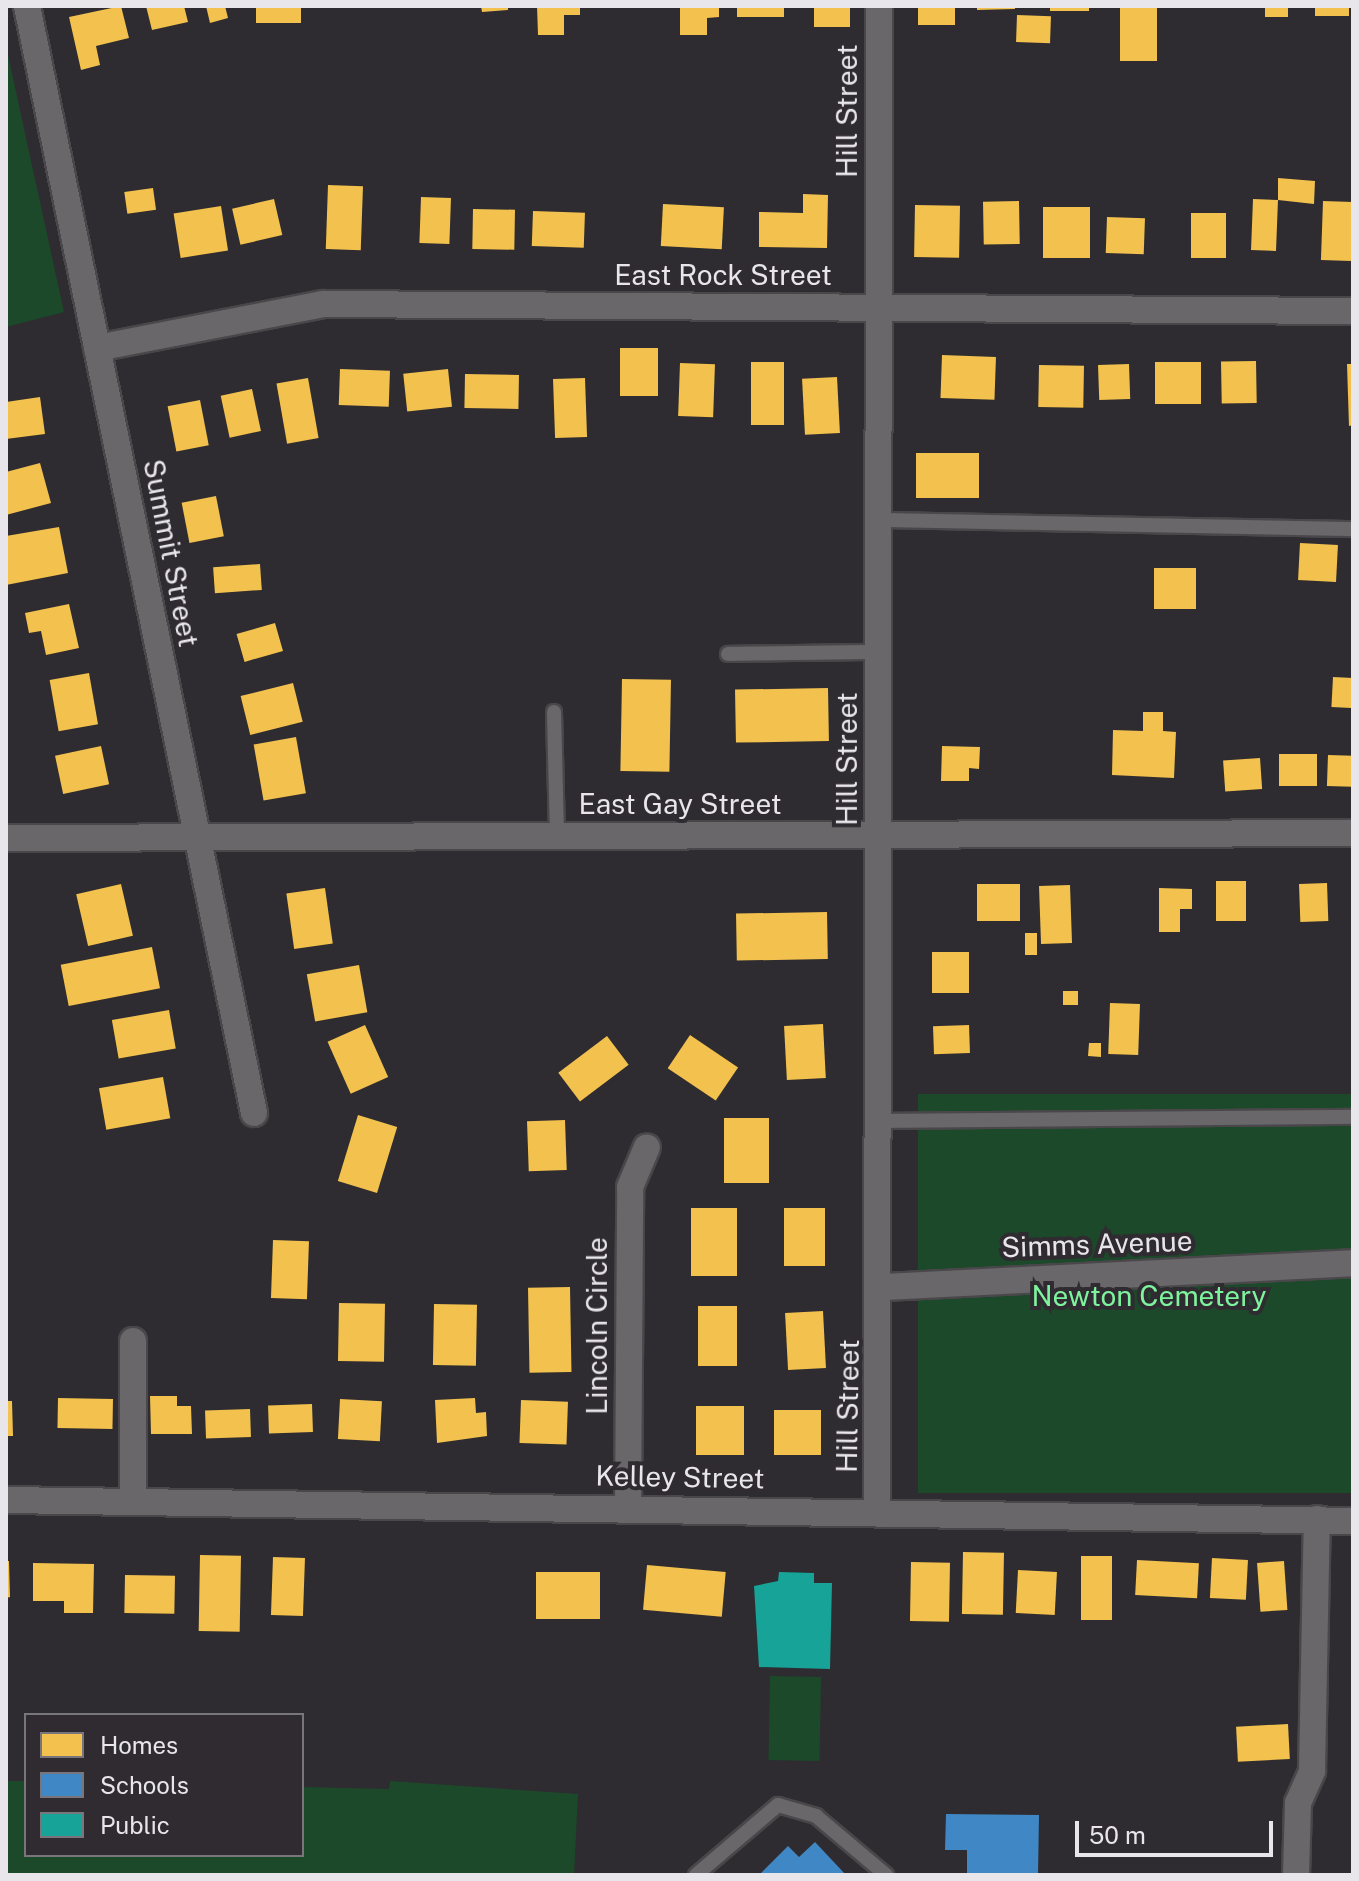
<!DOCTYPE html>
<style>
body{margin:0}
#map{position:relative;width:1359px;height:1881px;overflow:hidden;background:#2e2c30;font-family:"Public Sans",sans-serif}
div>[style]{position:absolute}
.green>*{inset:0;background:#1c492a;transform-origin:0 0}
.homes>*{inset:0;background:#f2c14e;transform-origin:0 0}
.schools>*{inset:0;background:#3f88c5}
.public>*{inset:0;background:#17a398}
.roads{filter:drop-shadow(2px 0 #49474a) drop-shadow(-2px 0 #49474a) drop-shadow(0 2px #49474a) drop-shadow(0 -2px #49474a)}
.lane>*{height:14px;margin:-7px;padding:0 7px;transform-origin:7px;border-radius:7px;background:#69676a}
.street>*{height:26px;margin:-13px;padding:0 13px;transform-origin:13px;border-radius:13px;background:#69676a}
span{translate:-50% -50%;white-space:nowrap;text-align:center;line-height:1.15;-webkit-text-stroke:8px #2f2b31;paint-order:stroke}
.street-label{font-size:28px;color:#e8e6ea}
.park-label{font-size:28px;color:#7ef39e}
.frame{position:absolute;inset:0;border:8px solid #e8e6ea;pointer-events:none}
.legend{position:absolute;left:24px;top:1713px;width:280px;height:144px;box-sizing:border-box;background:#2f2b31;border:2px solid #79767b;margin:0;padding:10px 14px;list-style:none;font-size:24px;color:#e8e6ea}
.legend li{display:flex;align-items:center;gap:16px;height:40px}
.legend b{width:40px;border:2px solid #79767b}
.scale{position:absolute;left:1075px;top:1821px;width:198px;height:36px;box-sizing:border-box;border:4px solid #e8e6ea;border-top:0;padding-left:10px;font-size:24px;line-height:28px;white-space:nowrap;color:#e8e6ea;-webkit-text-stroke:6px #2f2b31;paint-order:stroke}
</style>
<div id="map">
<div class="green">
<i style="clip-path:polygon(6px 46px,64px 312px,6px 327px)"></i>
<i style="left:918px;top:1094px;width:435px;height:399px"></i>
<i style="left:770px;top:1676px;width:51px;height:84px;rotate:1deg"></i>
<i style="clip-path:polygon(6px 1781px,26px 1781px,26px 1855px,302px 1855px,302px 1787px,389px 1789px,390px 1781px,578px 1794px,574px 1875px,6px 1875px)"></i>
</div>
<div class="homes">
<i style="clip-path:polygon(121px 6px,129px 38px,96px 46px,100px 65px,81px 70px,69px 17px)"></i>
<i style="clip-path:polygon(146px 6px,184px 6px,188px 22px,152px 30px)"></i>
<i style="clip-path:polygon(206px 6px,225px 6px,228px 18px,210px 23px)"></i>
<i style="left:256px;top:6px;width:45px;height:17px"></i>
<i style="clip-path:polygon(481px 6px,508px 6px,508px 10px,482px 12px)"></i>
<i style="clip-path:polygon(537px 6px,580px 6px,580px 15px,564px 15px,564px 35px,538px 35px)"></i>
<i style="clip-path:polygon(680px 6px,719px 6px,719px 17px,707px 18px,707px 35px,680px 35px)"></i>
<i style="left:737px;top:6px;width:47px;height:11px"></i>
<i style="left:814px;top:6px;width:36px;height:21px"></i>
<i style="left:918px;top:6px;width:37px;height:19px"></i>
<i style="clip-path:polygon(977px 6px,1015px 6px,1015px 9px,977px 10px)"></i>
<i style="left:1050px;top:6px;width:39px;height:5px"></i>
<i style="left:1120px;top:6px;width:37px;height:55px"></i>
<i style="left:1265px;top:6px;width:23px;height:11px"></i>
<i style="left:1315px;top:6px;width:34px;height:10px"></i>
<i style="left:1017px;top:15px;width:34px;height:27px;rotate:2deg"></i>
<i style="clip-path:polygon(1278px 178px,1315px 181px,1314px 204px,1278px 200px,1276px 251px,1251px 250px,1253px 199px,1278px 200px)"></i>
<i style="left:328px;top:185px;width:35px;height:64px;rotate:2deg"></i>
<i style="left:153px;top:188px;width:22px;height:29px;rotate:82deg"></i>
<i style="clip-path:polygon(803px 194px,828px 195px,827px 248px,759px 247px,759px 212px,803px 213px)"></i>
<i style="left:421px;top:197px;width:30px;height:46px;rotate:2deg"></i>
<i style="left:274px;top:199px;width:37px;height:43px;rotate:77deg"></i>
<i style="left:1019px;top:201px;width:43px;height:36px;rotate:89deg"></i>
<i style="left:1323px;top:201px;width:30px;height:59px;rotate:2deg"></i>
<i style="left:663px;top:204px;width:61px;height:42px;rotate:3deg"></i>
<i style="left:915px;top:205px;width:45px;height:52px;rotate:1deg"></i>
<i style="left:221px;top:206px;width:45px;height:48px;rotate:81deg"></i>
<i style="left:1043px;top:207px;width:47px;height:51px"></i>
<i style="left:473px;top:209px;width:42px;height:40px;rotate:1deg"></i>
<i style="left:533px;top:211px;width:52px;height:35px;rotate:2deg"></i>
<i style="left:1191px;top:213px;width:35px;height:45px"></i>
<i style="left:1107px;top:217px;width:38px;height:36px;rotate:2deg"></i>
<i style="left:620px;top:348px;width:38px;height:48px"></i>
<i style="left:942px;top:355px;width:54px;height:43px;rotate:2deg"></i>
<i style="left:1256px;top:361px;width:42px;height:35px;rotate:89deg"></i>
<i style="left:751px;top:362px;width:33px;height:63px"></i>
<i style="left:1201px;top:362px;width:42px;height:46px;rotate:90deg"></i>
<i style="left:680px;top:363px;width:35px;height:53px;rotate:2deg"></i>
<i style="left:1129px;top:364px;width:35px;height:31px;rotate:88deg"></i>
<i style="clip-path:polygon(1347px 364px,1353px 364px,1353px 425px,1349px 426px)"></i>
<i style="left:1039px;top:365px;width:45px;height:42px;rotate:1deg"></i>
<i style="left:340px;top:369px;width:50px;height:36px;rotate:2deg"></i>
<i style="left:448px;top:369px;width:38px;height:45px;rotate:84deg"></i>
<i style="left:465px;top:374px;width:54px;height:34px;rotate:1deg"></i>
<i style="left:837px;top:377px;width:56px;height:35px;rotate:87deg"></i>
<i style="left:308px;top:378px;width:61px;height:32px;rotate:80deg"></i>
<i style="left:585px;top:378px;width:59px;height:32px;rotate:88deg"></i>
<i style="left:252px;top:389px;width:43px;height:32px;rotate:78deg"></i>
<i style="clip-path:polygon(40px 397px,45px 434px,6px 439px,6px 402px)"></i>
<i style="left:200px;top:400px;width:46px;height:33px;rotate:79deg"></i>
<i style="left:979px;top:453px;width:45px;height:63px;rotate:90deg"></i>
<i style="clip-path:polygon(40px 463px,51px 503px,6px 515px,6px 472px)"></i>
<i style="left:216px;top:496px;width:41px;height:35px;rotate:79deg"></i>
<i style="clip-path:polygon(59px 527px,68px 573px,6px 585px,6px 536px)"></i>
<i style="left:1300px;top:543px;width:38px;height:37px;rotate:3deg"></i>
<i style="left:260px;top:564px;width:26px;height:47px;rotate:86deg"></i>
<i style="left:1154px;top:568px;width:42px;height:41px"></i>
<i style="clip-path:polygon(69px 604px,79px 648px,46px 655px,41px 631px,29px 633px,25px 613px)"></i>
<i style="left:275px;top:623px;width:29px;height:40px;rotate:74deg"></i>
<i style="left:89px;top:673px;width:52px;height:40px;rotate:80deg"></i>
<i style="left:1333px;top:677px;width:20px;height:30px;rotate:3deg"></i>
<i style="left:622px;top:679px;width:49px;height:92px;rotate:1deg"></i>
<i style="left:293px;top:683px;width:40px;height:54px;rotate:76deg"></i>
<i style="left:828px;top:688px;width:53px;height:93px;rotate:89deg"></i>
<i style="clip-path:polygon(1143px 712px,1163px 712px,1163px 731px,1176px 732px,1174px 778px,1112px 775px,1113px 730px,1143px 731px)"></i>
<i style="left:296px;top:737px;width:57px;height:43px;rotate:80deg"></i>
<i style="left:101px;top:746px;width:39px;height:47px;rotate:78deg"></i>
<i style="clip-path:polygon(942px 746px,980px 747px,979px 769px,969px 768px,969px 781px,941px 781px)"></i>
<i style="left:1279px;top:754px;width:38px;height:32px"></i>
<i style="left:1328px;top:755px;width:25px;height:31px;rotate:2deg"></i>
<i style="left:1260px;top:758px;width:31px;height:37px;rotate:86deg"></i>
<i style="left:1216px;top:881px;width:30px;height:40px"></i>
<i style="left:1327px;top:883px;width:38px;height:28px;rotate:88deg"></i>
<i style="left:121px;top:884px;width:53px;height:46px;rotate:77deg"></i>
<i style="left:977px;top:884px;width:43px;height:37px"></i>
<i style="left:1070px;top:885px;width:58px;height:31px;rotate:88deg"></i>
<i style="left:325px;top:888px;width:56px;height:39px;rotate:82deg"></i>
<i style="clip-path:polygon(1159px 888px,1192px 889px,1192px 909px,1180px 909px,1180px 932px,1159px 932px)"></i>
<i style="left:827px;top:912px;width:47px;height:91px;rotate:89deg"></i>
<i style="left:1025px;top:933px;width:12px;height:22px"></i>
<i style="left:152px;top:947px;width:42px;height:93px;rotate:79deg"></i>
<i style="left:932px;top:952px;width:37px;height:41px"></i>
<i style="left:359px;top:965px;width:48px;height:53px;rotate:80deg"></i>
<i style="left:1063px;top:991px;width:15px;height:14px"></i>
<i style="left:1110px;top:1003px;width:30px;height:51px;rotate:2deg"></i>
<i style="left:169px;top:1010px;width:39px;height:58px;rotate:80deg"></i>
<i style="left:823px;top:1024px;width:54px;height:39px;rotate:87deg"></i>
<i style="left:365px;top:1025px;width:57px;height:41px;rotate:66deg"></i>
<i style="left:969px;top:1025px;width:28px;height:36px;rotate:88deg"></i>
<i style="left:690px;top:1035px;width:58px;height:40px;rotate:34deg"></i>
<i style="left:607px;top:1036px;width:36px;height:61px;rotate:53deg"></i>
<i style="clip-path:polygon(1089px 1043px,1101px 1043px,1101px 1057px,1088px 1056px)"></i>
<i style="left:163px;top:1077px;width:42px;height:65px;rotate:80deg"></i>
<i style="left:358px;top:1115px;width:41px;height:69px;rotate:17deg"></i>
<i style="left:724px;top:1118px;width:45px;height:65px"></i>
<i style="left:565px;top:1120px;width:50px;height:38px;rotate:88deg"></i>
<i style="left:691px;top:1208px;width:46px;height:68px"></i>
<i style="left:784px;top:1208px;width:41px;height:58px"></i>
<i style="left:273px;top:1240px;width:36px;height:58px;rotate:2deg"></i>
<i style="left:570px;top:1287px;width:85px;height:42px;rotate:89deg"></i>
<i style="left:339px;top:1303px;width:46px;height:58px;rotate:1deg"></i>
<i style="left:434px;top:1304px;width:43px;height:61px;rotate:1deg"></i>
<i style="left:737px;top:1306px;width:60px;height:39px;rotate:90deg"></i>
<i style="left:823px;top:1311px;width:57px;height:38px;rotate:87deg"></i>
<i style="clip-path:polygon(150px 1396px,177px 1396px,177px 1406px,191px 1406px,192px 1434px,151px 1434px)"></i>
<i style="left:58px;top:1398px;width:55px;height:30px;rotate:1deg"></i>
<i style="clip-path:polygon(475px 1398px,476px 1413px,486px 1412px,487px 1436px,437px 1443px,435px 1400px)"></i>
<i style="left:340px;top:1399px;width:42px;height:40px;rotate:3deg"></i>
<i style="left:521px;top:1400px;width:47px;height:43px;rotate:2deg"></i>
<i style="clip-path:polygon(6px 1401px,12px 1401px,13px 1436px,6px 1436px)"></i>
<i style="left:312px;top:1404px;width:28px;height:44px;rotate:88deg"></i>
<i style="left:696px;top:1406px;width:48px;height:49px"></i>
<i style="left:250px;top:1409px;width:28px;height:45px;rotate:88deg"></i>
<i style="left:774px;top:1410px;width:47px;height:45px"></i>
<i style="left:963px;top:1552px;width:41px;height:62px;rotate:1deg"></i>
<i style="left:200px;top:1555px;width:41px;height:76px;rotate:1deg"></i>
<i style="left:1081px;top:1556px;width:31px;height:64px"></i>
<i style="left:273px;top:1557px;width:32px;height:58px;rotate:2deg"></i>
<i style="left:1212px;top:1558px;width:36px;height:40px;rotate:3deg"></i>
<i style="left:1137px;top:1560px;width:62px;height:35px;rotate:3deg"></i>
<i style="clip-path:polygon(6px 1561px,9px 1561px,10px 1597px,6px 1598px)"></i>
<i style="left:1284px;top:1561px;width:49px;height:27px;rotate:86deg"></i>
<i style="left:911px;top:1562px;width:39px;height:59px;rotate:1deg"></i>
<i style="clip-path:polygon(33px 1563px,94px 1564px,93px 1613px,64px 1613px,64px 1601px,33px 1601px)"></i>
<i style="left:647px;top:1565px;width:79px;height:45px;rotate:5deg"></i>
<i style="left:1018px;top:1570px;width:39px;height:43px;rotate:3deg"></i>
<i style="left:536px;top:1572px;width:64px;height:47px"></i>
<i style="left:125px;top:1575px;width:50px;height:38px;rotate:1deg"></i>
<i style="left:1288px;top:1724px;width:35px;height:52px;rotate:87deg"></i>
</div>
<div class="schools">
<i style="clip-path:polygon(946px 1814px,1039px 1815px,1038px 1875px,967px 1875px,967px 1850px,945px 1850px)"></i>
<i style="clip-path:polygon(815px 1842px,846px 1875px,759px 1875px,788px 1846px,799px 1857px)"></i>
</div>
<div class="public">
<i style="clip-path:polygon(779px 1572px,814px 1573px,814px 1583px,832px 1583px,830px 1669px,759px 1667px,754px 1586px,778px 1581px)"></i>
</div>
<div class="roads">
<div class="lane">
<i style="left:879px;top:520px;width:474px;rotate:1.1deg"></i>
<i style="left:728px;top:654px;width:151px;rotate:-0.8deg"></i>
<i style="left:554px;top:712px;width:123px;rotate:88.6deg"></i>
<i style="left:882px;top:1121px;width:471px;rotate:-0.5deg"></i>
<i style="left:696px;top:1875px;width:108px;rotate:-40.5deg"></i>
<i style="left:778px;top:1805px;width:40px;rotate:16deg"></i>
<i style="left:816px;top:1816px;width:92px;rotate:40.1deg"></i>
</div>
<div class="street">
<i style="left:27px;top:6px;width:1130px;rotate:78.41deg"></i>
<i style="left:97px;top:348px;width:230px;rotate:-11deg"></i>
<i style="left:323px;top:304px;width:1030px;rotate:0.39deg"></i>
<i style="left:6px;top:838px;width:1347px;rotate:-0.21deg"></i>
<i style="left:883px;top:1287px;width:471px;rotate:-2.9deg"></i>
<i style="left:6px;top:1500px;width:1347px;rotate:0.89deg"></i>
<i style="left:133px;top:1502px;width:161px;rotate:-90deg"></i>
<i style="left:628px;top:1508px;width:321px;rotate:-89.6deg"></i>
<i style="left:630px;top:1187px;width:43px;rotate:-67deg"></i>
<i style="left:877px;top:1513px;width:1507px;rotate:-89.92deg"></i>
<i style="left:1296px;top:1875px;width:72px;rotate:-88.4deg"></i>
<i style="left:1298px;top:1803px;width:35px;rotate:-66deg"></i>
<i style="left:1312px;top:1771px;width:252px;rotate:-88.9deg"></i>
</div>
</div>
<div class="street-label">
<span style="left:847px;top:111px;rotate:-90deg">Hill Street</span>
<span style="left:723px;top:275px">East Rock Street</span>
<span style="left:171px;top:553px;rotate:79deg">Summit Street</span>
<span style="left:847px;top:759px;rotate:-90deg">Hill Street</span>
<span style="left:680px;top:804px">East Gay Street</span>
<span style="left:1097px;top:1244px;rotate:-2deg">Simms Avenue</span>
<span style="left:597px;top:1326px;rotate:-90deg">Lincoln Circle</span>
<span style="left:848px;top:1406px;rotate:-89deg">Hill Street</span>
<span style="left:680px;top:1477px;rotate:1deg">Kelley Street</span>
</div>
<div class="park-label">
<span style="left:1149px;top:1296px">Newton Cemetery</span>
</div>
<div class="frame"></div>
<ul class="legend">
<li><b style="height:22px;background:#f2c14e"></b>Homes</li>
<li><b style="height:22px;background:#3f88c5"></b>Schools</li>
<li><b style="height:22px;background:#17a398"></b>Public</li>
</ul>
<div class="scale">50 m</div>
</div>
